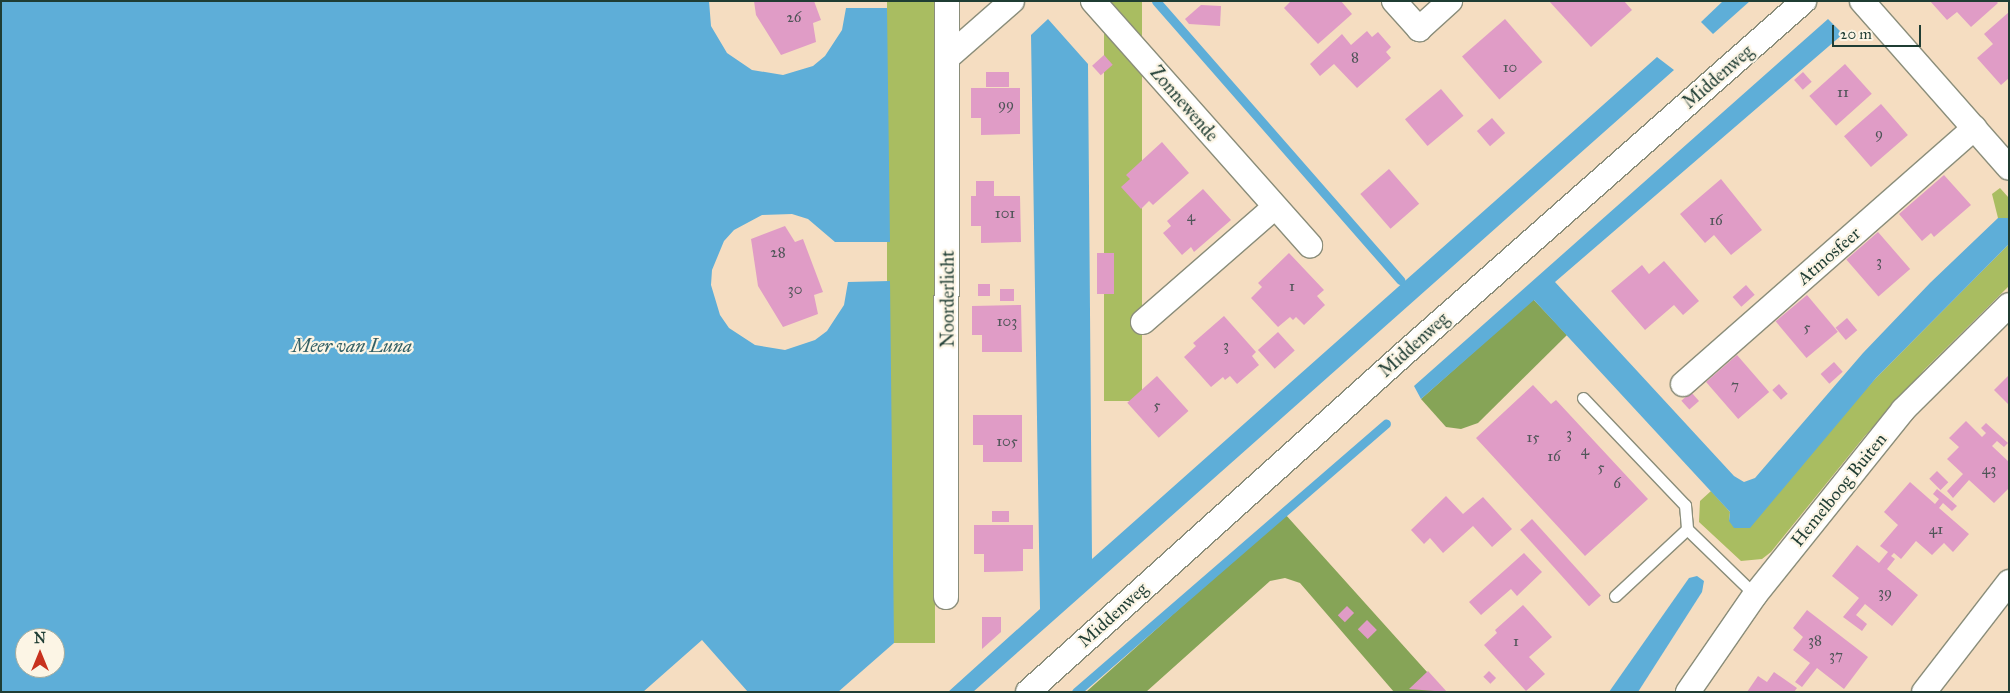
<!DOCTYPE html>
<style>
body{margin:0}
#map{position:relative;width:2010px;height:693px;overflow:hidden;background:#f5ddc1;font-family:"IM FELL Great Primer",serif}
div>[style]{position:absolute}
.green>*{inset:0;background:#a9bd61;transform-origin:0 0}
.forest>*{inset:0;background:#86a457}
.water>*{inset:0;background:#5eaed8}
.stream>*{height:9px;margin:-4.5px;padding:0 4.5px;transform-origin:4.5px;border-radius:4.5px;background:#5eaed8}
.building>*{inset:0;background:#e09cc6;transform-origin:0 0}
.roads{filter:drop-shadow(1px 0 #8a8d7a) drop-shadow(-1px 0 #8a8d7a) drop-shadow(0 1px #8a8d7a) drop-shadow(0 -1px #8a8d7a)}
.service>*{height:11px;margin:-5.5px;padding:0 5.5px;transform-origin:5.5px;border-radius:5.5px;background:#fff}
.minor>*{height:24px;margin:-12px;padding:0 12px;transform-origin:12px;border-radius:12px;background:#fff}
span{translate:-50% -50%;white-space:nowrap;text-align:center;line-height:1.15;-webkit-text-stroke:4.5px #fcf5e5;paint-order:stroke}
.number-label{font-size:15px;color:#4f5558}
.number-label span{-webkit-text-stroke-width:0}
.street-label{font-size:18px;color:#1f3d34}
.water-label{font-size:19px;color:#325f65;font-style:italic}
.frame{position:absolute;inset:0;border:2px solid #1f3d34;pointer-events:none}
.north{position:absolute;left:15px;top:628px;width:50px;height:50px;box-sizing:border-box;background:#fcf5e5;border:1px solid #a4ab9e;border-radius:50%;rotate:0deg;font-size:14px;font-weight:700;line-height:20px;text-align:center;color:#1f3d34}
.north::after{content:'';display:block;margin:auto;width:18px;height:22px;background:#c8321e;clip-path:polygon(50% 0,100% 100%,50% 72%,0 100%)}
.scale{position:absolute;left:1832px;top:25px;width:89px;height:22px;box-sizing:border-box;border:2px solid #1f3d34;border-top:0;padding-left:6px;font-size:15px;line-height:18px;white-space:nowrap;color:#1f3d34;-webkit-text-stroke:4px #fcf5e5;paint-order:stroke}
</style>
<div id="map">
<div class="green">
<i style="left:887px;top:1px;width:48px;height:642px"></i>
<i style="left:1104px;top:1px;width:38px;height:400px"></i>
<i style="clip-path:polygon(2000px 188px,2009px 198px,2009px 218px,1998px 218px,1992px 194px)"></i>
<i style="clip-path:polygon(2009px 244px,2009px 286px,1925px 369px,1864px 437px,1771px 552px,1762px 559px,1741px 561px,1699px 522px,1700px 501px,1711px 491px,1730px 512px,1729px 521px,1830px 429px,1876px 378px)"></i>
</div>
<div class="forest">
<i style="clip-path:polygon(1533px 299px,1567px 335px,1478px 423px,1461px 429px,1446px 427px,1421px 399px)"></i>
<i style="clip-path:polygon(1285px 514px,1445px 692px,1394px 692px,1300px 583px,1285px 578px,1270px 581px,1146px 692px,1086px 692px)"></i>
</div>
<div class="water">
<i style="clip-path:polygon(evenodd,1px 1px,709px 1px,711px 26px,727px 53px,752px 70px,783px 75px,813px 66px,825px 56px,842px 30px,846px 8px,887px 8px,890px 242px,835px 242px,808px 219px,792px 214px,762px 215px,734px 230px,724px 241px,712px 270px,711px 285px,720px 315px,729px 328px,755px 345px,785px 350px,815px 340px,827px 331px,844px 305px,848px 282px,890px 281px,894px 643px,838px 692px,748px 692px,702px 640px,643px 692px,1px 692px,1px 1px,25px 638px,55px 638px,55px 668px,25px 668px,25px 638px)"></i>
<i style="clip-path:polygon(1723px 1px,1750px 1px,1713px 34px,1701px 22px)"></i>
<i style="clip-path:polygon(1048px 19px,1088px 64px,1092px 559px,1657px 57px,1674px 70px,973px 692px,948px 692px,1040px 609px,1031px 35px)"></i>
<i style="clip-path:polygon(1828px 19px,1843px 34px,1555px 282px,1734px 476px,1744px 482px,1755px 478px,1863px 353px,1930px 283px,1998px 218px,2009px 218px,2009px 244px,1876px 378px,1750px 528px,1734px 528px,1729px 521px,1730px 512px,1534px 300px,1421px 399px,1414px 386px)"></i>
<i style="clip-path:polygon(1697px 576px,1704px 581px,1702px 592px,1638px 692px,1609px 692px,1689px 578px)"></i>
</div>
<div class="stream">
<i style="left:1156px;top:1px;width:371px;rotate:48.8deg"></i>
<i style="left:1076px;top:692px;width:410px;rotate:-40.9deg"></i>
</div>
<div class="building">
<i style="clip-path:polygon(754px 1px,814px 1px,821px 20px,813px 23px,816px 42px,781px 55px,756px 15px)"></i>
<i style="clip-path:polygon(1291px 1px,1341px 1px,1352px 14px,1318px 44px,1284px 8px)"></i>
<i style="clip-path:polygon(1549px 1px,1624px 1px,1632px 10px,1591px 47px)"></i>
<i style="clip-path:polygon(1930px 1px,1996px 1px,1998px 3px,1971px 27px,1957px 12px,1947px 20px)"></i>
<i style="clip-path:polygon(1201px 5px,1221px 6px,1220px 26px,1189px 24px,1185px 19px)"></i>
<i style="clip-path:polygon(2009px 12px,2009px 78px,2001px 85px,1977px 58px,1993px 44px,1984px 34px)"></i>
<i style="left:1505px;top:19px;width:57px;height:57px;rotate:49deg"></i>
<i style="clip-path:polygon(1367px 31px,1372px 37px,1378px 32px,1391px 47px,1386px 52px,1391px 58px,1357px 88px,1334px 64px,1320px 76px,1310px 64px,1342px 34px,1351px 45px)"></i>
<i style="left:1104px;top:55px;width:13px;height:16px;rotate:48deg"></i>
<i style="left:1845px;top:64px;width:40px;height:48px;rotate:48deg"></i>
<i style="left:986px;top:72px;width:23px;height:15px"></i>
<i style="left:1803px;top:72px;width:13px;height:12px;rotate:48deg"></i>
<i style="clip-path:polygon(971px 88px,1020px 88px,1020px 134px,981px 135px,981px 118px,971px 118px)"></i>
<i style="left:1441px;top:89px;width:35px;height:47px;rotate:50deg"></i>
<i style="left:1881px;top:104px;width:41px;height:49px;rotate:49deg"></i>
<i style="left:1492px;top:118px;width:20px;height:20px;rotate:49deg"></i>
<i style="clip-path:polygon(1162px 142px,1189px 173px,1153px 205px,1149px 201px,1141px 209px,1121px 187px,1130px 179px,1126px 175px)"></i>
<i style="left:1389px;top:169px;width:46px;height:38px;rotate:49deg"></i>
<i style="clip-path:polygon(1944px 175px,1971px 205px,1934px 237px,1931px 233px,1922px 241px,1899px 214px)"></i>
<i style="clip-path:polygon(1721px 179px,1762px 230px,1731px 255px,1714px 235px,1705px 243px,1680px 214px)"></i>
<i style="clip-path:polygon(976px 181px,994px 181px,994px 196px,1020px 196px,1021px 242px,981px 243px,981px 226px,971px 226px,971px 196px,976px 196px)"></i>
<i style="clip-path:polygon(1203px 189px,1231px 220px,1194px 252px,1191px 247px,1182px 255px,1163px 233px,1171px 226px,1167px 221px)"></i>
<i style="clip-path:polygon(785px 226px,795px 242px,803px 239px,823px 292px,814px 295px,818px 314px,783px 327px,758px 286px,751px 239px)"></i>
<i style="left:1878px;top:232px;width:49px;height:42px;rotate:49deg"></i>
<i style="left:1097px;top:253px;width:17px;height:41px"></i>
<i style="clip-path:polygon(1289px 253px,1324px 290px,1317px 296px,1325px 305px,1304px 325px,1296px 317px,1293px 320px,1290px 317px,1278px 327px,1251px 298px,1262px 287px,1258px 283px)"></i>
<i style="clip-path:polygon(1664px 261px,1699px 301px,1683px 315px,1674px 305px,1645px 330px,1611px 291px,1642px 265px,1649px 274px)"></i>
<i style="left:978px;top:284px;width:12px;height:12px"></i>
<i style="left:1746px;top:285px;width:13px;height:18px;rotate:48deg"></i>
<i style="left:1000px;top:289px;width:14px;height:12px"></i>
<i style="left:1807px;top:295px;width:48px;height:41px;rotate:50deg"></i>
<i style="clip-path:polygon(1021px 305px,1022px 352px,982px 352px,982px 335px,972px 335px,972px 306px)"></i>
<i style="clip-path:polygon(1224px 316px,1256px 352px,1252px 356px,1259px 365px,1237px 384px,1230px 376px,1225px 380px,1223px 377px,1211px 387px,1184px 357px,1196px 346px,1193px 343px)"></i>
<i style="left:1847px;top:318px;width:16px;height:15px;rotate:50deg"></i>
<i style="left:1278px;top:332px;width:25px;height:27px;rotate:48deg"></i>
<i style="left:1737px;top:355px;width:49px;height:41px;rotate:49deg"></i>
<i style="left:1834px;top:362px;width:13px;height:18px;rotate:48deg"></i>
<i style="clip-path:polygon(2009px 375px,2009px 405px,1994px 390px)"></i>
<i style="left:1157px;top:376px;width:47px;height:40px;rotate:48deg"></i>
<i style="left:1779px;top:384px;width:13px;height:9px;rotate:48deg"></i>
<i style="clip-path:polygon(1533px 385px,1551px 404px,1556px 400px,1648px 499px,1585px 556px,1476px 438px)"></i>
<i style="left:1691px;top:392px;width:12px;height:13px;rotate:48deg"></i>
<i style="clip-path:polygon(973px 415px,1022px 415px,1022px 462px,983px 462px,983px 445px,973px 445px)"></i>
<i style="clip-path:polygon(1966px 421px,1982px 437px,1986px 433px,1981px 428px,1986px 423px,2008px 443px,2004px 447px,1997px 441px,1992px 446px,2009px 462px,2009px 488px,1994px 503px,1969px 480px,1953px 498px,1947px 491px,1963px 474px,1947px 459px,1959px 447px,1949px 438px)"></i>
<i style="left:1937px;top:471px;width:16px;height:11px;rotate:45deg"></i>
<i style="clip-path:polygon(1910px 482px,1935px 504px,1939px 499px,1933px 494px,1937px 489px,1948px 498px,1957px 506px,1952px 511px,1943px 503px,1939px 508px,1969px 534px,1953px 552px,1944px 543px,1932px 555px,1916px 541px,1901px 559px,1894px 553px,1891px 556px,1895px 559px,1887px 569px,1918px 595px,1892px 626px,1865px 604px,1856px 615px,1867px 624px,1862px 631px,1843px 617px,1859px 598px,1832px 576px,1857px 545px,1879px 563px,1888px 552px,1880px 546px,1898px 525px,1884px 512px)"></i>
<i style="clip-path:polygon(1446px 496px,1463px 514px,1483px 497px,1512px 529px,1492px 547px,1473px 526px,1443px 553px,1430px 538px,1424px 544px,1411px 530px)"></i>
<i style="left:992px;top:511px;width:17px;height:11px"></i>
<i style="left:1532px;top:519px;width:103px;height:16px;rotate:48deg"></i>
<i style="clip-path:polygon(974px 525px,1033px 525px,1033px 549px,1023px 549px,1023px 571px,984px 572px,984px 554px,974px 554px)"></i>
<i style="clip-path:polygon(1524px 553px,1542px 572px,1517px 596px,1511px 589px,1481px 615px,1469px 602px)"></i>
<i style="clip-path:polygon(1523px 605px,1552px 637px,1529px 657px,1545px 674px,1526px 691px,1484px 645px,1497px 633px,1495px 630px)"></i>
<i style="left:1347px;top:606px;width:10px;height:13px;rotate:45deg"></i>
<i style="clip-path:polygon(1807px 610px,1868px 657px,1844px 689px,1817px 668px,1802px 687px,1795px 682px,1810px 663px,1793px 650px,1803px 637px,1793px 628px)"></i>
<i style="clip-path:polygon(982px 617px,1001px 617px,1001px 632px,982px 649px)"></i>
<i style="left:1367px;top:620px;width:14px;height:13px;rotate:45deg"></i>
<i style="clip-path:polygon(1428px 671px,1447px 692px,1409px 689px)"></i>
<i style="left:1489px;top:671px;width:10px;height:8px;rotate:45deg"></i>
<i style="clip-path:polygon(1774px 672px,1797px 688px,1794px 692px,1747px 692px,1758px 676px,1767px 682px)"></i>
</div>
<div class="roads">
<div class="service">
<i style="left:1583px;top:398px;width:148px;rotate:46.4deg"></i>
<i style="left:1685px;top:505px;width:24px;rotate:85deg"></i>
<i style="left:1615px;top:596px;width:98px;rotate:-42.9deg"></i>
<i style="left:1687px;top:529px;width:95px;rotate:44.1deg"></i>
</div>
<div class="minor">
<i style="left:1093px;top:1px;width:327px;rotate:48.4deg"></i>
<i style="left:1394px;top:1px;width:38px;rotate:48deg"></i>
<i style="left:1419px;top:29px;width:42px;rotate:-42.1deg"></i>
<i style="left:1862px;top:1px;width:222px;rotate:48.6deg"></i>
<i style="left:948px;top:57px;width:85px;rotate:-41.2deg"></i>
<i style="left:1143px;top:322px;width:175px;rotate:-41.1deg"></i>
<i style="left:1683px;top:384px;width:388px;rotate:-41.3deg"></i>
<i style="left:946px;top:597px;width:596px;rotate:-89.9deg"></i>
<i style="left:1028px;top:692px;width:508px;rotate:-41.97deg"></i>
<i style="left:1406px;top:352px;width:531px;rotate:-41.41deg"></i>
<i style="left:1688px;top:692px;width:118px;rotate:-55.4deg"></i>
<i style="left:1755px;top:595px;width:237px;rotate:-51.3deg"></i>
<i style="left:1903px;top:410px;width:149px;rotate:-44.7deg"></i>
<i style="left:1924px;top:692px;width:139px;rotate:-52.3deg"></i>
</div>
</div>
<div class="number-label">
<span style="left:794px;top:18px">26</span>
<span style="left:1355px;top:58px">8</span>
<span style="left:1510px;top:68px">10</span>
<span style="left:1843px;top:93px">11</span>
<span style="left:1006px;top:105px">99</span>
<span style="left:1879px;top:134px">9</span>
<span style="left:1005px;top:214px">101</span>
<span style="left:1191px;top:217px">4</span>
<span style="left:1716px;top:221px">16</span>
<span style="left:778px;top:253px">28</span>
<span style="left:1879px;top:262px">3</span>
<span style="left:1292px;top:287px">1</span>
<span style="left:795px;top:290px">30</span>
<span style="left:1007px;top:322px">103</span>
<span style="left:1807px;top:328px">5</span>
<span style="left:1226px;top:346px">3</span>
<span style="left:1735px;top:386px">7</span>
<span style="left:1157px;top:406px">5</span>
<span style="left:1569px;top:434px">3</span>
<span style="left:1533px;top:438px">15</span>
<span style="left:1007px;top:442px">105</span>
<span style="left:1585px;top:451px">4</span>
<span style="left:1554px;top:457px">16</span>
<span style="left:1601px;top:468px">5</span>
<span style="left:1989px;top:470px">43</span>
<span style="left:1617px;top:484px">6</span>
<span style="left:1936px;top:530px">41</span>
<span style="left:1885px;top:593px">39</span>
<span style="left:1815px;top:641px">38</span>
<span style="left:1516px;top:642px">1</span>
<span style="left:1836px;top:656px">37</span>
</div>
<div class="street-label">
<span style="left:1718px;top:77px;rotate:-41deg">Middenweg</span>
<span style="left:1184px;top:104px;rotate:49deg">Zonnewende</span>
<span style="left:1829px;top:256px;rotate:-41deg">Atmosfeer</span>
<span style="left:948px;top:299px;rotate:-90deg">Noorderlicht</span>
<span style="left:1414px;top:345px;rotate:-42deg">Middenweg</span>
<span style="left:1839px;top:490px;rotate:-51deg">Hemelboog Buiten</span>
<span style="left:1113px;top:615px;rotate:-42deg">Middenweg</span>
</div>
<div class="water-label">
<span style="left:352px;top:346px">Meer van Luna</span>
</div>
<div class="frame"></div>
<div class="north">N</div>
<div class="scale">20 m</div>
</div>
